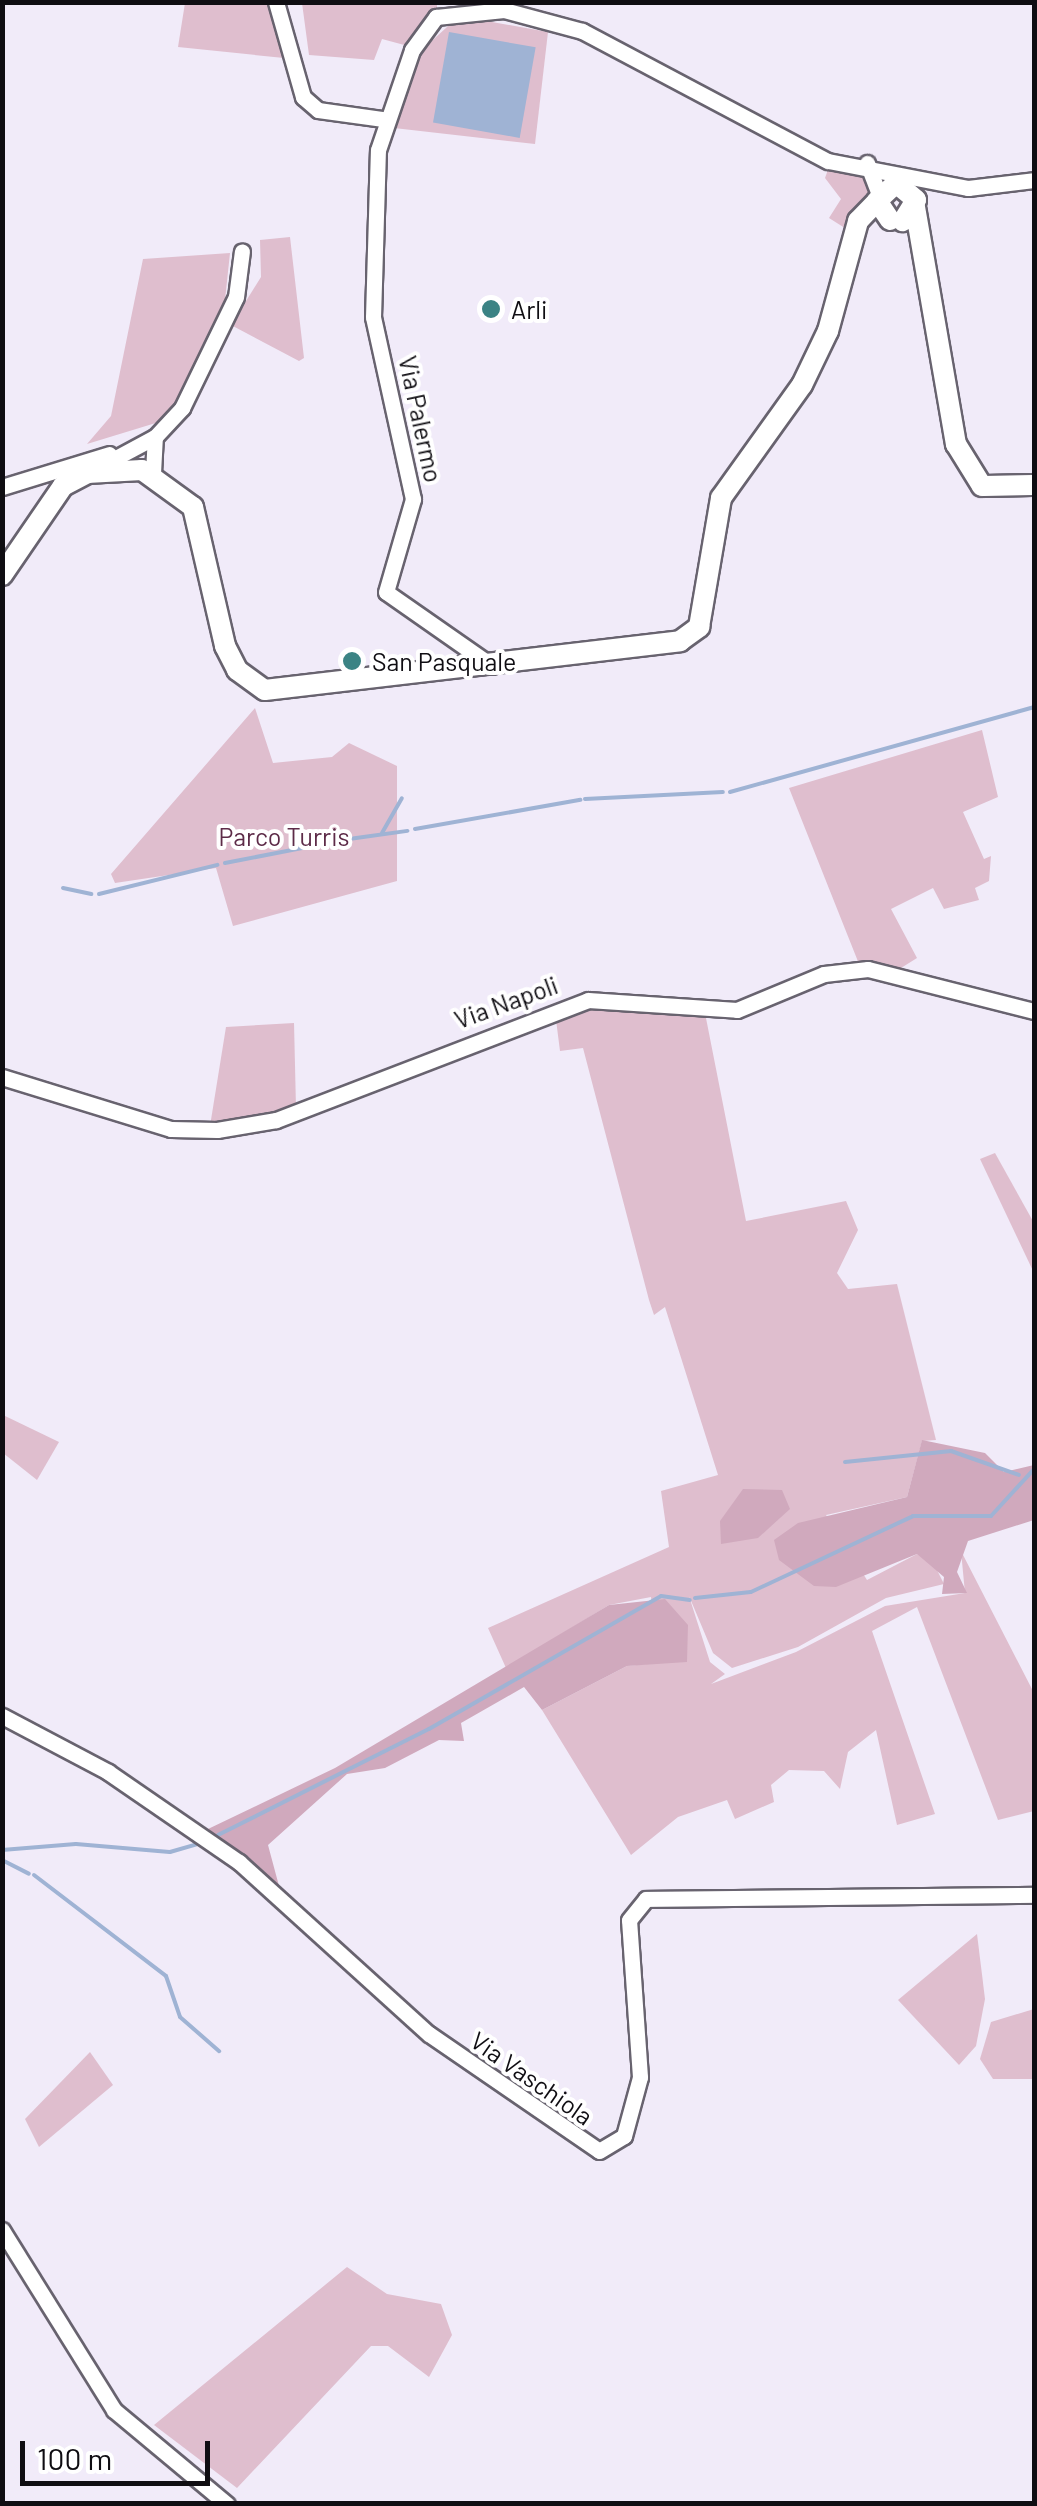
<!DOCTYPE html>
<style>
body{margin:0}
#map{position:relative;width:1037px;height:2506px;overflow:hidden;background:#f1ebf9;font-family:Barlow,sans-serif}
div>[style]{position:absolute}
.green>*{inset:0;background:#dfbece}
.forest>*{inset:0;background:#d0a9bd}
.water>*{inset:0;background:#9fb3d4;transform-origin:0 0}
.stream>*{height:4px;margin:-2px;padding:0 2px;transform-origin:2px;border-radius:2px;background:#9fb3d4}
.roads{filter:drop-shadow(2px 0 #68636f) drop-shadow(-2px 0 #68636f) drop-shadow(0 2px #68636f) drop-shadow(0 -2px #68636f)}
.street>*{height:15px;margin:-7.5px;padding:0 7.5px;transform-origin:7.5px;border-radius:7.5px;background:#fff}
.secondary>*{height:20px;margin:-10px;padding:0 10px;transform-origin:10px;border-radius:10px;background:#fff}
.dots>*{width:28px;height:28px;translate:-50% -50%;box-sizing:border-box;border:5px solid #fff;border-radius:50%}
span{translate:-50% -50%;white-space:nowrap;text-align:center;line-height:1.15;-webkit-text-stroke:8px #fff;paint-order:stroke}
.poi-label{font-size:25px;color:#0f0d12}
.left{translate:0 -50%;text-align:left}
.street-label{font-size:25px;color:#0f0d12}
.park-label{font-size:25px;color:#5d2b48}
.frame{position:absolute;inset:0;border:5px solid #0f0d12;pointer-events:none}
.scale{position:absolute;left:20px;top:2441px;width:190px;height:45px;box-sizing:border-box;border:5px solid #0f0d12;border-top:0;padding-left:12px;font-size:30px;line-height:35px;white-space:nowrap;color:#0f0d12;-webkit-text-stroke:8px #fff;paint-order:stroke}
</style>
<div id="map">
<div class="green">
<i style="clip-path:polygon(185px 3px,274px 3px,284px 58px,178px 47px)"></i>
<i style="clip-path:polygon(302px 3px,437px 3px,437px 11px,408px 46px,382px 39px,374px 60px,309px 55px)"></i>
<i style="clip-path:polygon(459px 16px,548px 32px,535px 144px,394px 128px,423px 49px)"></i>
<i style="clip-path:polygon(830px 164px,863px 168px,874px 190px,848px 230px,829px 218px,841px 199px,825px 178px)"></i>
<i style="clip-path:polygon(290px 237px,304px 358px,299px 361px,231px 325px,261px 277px,260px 240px)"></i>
<i style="clip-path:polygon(230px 253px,225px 300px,176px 404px,159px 422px,87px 444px,111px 416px,143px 259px)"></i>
<i style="clip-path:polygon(255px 708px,273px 763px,332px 757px,349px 743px,397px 766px,397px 881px,233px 926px,216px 868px,115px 883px,111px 874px)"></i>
<i style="clip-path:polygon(982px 730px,998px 797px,963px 812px,984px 859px,991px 856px,989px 881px,975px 888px,979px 900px,944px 909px,933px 888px,891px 909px,917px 958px,901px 968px,859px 964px,789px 788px)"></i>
<i style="clip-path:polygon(578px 1004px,705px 1013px,746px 1221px,846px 1201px,858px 1230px,837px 1273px,848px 1289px,897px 1284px,936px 1440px,922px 1441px,907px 1497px,826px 1515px,867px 1580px,917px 1554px,931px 1558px,944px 1584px,886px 1598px,798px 1647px,732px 1668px,713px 1653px,689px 1596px,710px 1662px,725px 1674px,711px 1684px,796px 1652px,885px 1606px,965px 1593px,961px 1551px,1034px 1693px,1034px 1811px,998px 1820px,917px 1607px,872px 1631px,935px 1814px,897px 1825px,876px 1730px,848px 1752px,840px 1789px,824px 1771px,789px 1770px,771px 1785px,774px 1802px,735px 1819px,727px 1800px,678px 1817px,631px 1855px,542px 1710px,627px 1666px,656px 1663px,651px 1597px,609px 1605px,506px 1668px,488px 1628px,669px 1547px,661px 1491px,718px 1475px,665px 1307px,654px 1315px,649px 1300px,583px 1048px,560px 1051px,555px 1012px)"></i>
<i style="clip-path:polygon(294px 1023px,296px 1108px,210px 1126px,226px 1027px)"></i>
<i style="clip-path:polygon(995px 1153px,1034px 1223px,1034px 1273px,980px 1159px)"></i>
<i style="clip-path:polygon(3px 1415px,59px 1442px,37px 1480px,3px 1453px)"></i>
<i style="clip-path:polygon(977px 1934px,985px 1999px,976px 2046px,959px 2065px,898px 2000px)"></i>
<i style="clip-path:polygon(1034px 2009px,1034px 2079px,993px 2079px,980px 2059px,991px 2022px)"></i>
<i style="clip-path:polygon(90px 2052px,113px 2085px,39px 2147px,25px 2119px)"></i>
<i style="clip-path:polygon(347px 2267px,387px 2294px,441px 2304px,452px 2335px,429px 2377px,388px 2346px,371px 2346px,237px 2488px,154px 2425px)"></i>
</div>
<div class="forest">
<i style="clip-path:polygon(922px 1440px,985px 1453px,1004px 1472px,1034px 1465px,1034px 1520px,968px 1541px,957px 1572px,967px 1593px,942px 1594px,944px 1577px,917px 1554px,836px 1587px,814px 1586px,779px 1560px,774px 1540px,798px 1523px,907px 1497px)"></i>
<i style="clip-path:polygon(743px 1489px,782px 1490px,790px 1509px,758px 1538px,721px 1544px,720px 1521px)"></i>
<i style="clip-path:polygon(665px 1599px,688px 1625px,687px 1662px,627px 1666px,542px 1710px,524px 1687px,461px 1723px,464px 1741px,439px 1740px,385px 1768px,347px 1774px,268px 1845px,279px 1886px,208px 1829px,335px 1768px,609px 1605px)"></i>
</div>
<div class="water">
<i style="left:449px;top:32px;width:88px;height:92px;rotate:10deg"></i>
</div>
<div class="stream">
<i style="left:730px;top:792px;width:316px;rotate:-15.6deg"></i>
<i style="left:585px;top:799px;width:138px;rotate:-2.9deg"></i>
<i style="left:415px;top:829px;width:168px;rotate:-10deg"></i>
<i style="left:382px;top:833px;width:40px;rotate:-60.3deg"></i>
<i style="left:349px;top:839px;width:59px;rotate:-7.9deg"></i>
<i style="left:225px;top:863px;width:120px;rotate:-11deg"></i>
<i style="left:63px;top:888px;width:29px;rotate:12deg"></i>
<i style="left:99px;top:894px;width:122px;rotate:-13.8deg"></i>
<i style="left:845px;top:1462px;width:107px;rotate:-5.9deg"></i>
<i style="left:951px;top:1451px;width:72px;rotate:19.4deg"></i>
<i style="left:695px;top:1598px;width:56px;rotate:-6.1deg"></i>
<i style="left:751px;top:1592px;width:179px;rotate:-25.1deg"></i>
<i style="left:913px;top:1516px;width:78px"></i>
<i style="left:991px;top:1516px;width:64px;rotate:-47.5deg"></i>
<i style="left:218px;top:1835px;width:236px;rotate:-26.7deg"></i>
<i style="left:429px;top:1729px;width:267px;rotate:-29.8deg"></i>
<i style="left:661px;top:1596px;width:29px;rotate:8deg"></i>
<i style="left:2px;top:1850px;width:74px;rotate:-4.6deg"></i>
<i style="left:76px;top:1844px;width:94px;rotate:4.9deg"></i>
<i style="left:170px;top:1852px;width:32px;rotate:-16deg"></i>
<i style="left:2px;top:1860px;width:30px;rotate:27deg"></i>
<i style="left:34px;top:1875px;width:166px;rotate:37.4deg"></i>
<i style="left:166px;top:1976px;width:43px;rotate:71.1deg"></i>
<i style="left:180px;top:2017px;width:52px;rotate:41.1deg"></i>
</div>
<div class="roads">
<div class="street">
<i style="left:276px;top:2px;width:99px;rotate:74.1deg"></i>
<i style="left:303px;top:97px;width:20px;rotate:41deg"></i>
<i style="left:318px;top:110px;width:66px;rotate:7.9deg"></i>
<i style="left:867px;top:163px;width:34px;rotate:69deg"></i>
<i style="left:110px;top:461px;width:51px;rotate:-28.1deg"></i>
<i style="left:153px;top:473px;width:36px;rotate:-87deg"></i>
<i style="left:155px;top:437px;width:40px;rotate:-47deg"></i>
<i style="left:182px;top:408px;width:123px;rotate:-64.1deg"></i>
<i style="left:236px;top:297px;width:46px;rotate:-82.6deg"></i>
<i style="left:2px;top:487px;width:112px;rotate:-17.1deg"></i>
<i style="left:492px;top:666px;width:129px;rotate:-145.1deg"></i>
<i style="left:386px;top:592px;width:97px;rotate:-73.8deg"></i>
<i style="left:413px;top:499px;width:186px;rotate:-102.4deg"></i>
<i style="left:373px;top:317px;width:167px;rotate:-88.3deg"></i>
<i style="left:378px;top:150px;width:106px;rotate:-71.2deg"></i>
<i style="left:412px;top:50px;width:41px;rotate:-54deg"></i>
<i style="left:436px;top:17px;width:68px;rotate:-5.9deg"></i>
<i style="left:504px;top:10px;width:81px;rotate:15.1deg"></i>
<i style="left:582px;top:31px;width:278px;rotate:27.9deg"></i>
<i style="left:828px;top:161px;width:143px;rotate:10.9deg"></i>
<i style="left:968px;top:188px;width:66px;rotate:-6.9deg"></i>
<i style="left:2px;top:1077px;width:177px;rotate:17.1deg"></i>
<i style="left:171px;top:1129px;width:46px;rotate:1.2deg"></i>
<i style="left:217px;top:1130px;width:60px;rotate:-9.6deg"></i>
<i style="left:276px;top:1120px;width:334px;rotate:-21deg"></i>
<i style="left:588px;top:1000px;width:149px;rotate:3.8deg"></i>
<i style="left:737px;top:1010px;width:94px;rotate:-22.5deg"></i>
<i style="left:824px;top:974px;width:44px;rotate:-6.5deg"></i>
<i style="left:868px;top:969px;width:171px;rotate:14.2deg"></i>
<i style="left:2px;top:1716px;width:120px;rotate:27.8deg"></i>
<i style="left:108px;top:1772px;width:159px;rotate:34.5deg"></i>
<i style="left:239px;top:1862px;width:256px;rotate:42.2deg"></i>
<i style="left:429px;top:2034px;width:206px;rotate:34.5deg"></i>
<i style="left:599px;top:2151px;width:29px;rotate:-31deg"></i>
<i style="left:624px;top:2136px;width:61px;rotate:-74.8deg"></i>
<i style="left:640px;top:2077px;width:157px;rotate:-94deg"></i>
<i style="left:629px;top:1920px;width:27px;rotate:-51deg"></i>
<i style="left:646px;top:1899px;width:388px;rotate:-0.6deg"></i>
<i style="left:2px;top:2230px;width:212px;rotate:58.1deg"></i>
<i style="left:114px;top:2410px;width:147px;rotate:39.8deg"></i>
</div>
<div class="secondary">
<i style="left:915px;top:207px;width:241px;rotate:80.2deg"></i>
<i style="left:956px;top:444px;width:49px;rotate:58.2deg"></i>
<i style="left:982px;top:486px;width:52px;rotate:-1.1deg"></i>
<i style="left:890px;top:220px;width:23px;rotate:-124deg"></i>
<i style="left:877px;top:201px;width:26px;rotate:-43deg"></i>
<i style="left:896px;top:183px;width:26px;rotate:40deg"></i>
<i style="left:916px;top:200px;width:25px;rotate:122deg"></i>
<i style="left:2px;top:575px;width:108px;rotate:-55.6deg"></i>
<i style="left:63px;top:486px;width:27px;rotate:-28deg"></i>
<i style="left:87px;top:473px;width:55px;rotate:-3.1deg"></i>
<i style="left:142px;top:470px;width:63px;rotate:36deg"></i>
<i style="left:193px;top:507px;width:143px;rotate:77deg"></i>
<i style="left:225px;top:646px;width:27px;rotate:63deg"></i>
<i style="left:237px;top:670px;width:34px;rotate:36deg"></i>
<i style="left:265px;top:690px;width:418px;rotate:-6.7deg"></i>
<i style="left:680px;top:641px;width:24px;rotate:-36deg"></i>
<i style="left:699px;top:627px;width:131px;rotate:-80.3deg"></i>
<i style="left:721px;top:498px;width:139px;rotate:-54.4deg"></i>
<i style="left:802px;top:385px;width:60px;rotate:-64.3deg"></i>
<i style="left:828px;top:331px;width:114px;rotate:-74.7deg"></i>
<i style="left:858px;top:221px;width:28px;rotate:-46deg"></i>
</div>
</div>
<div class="dots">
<i style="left:491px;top:309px;background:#3b8384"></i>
<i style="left:352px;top:661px;background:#3b8384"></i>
</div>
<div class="poi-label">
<span class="left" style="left:511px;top:309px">Arli</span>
<span class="left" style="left:372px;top:661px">San Pasquale</span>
</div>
<div class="street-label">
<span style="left:421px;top:419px;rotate:78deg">Via Palermo</span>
<span style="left:506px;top:1002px;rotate:-20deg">Via Napoli</span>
<span style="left:532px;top:2078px;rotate:35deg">Via Vaschiola</span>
</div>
<div class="park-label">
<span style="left:284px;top:836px">Parco Turris</span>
</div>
<div class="frame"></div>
<div class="scale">100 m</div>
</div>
